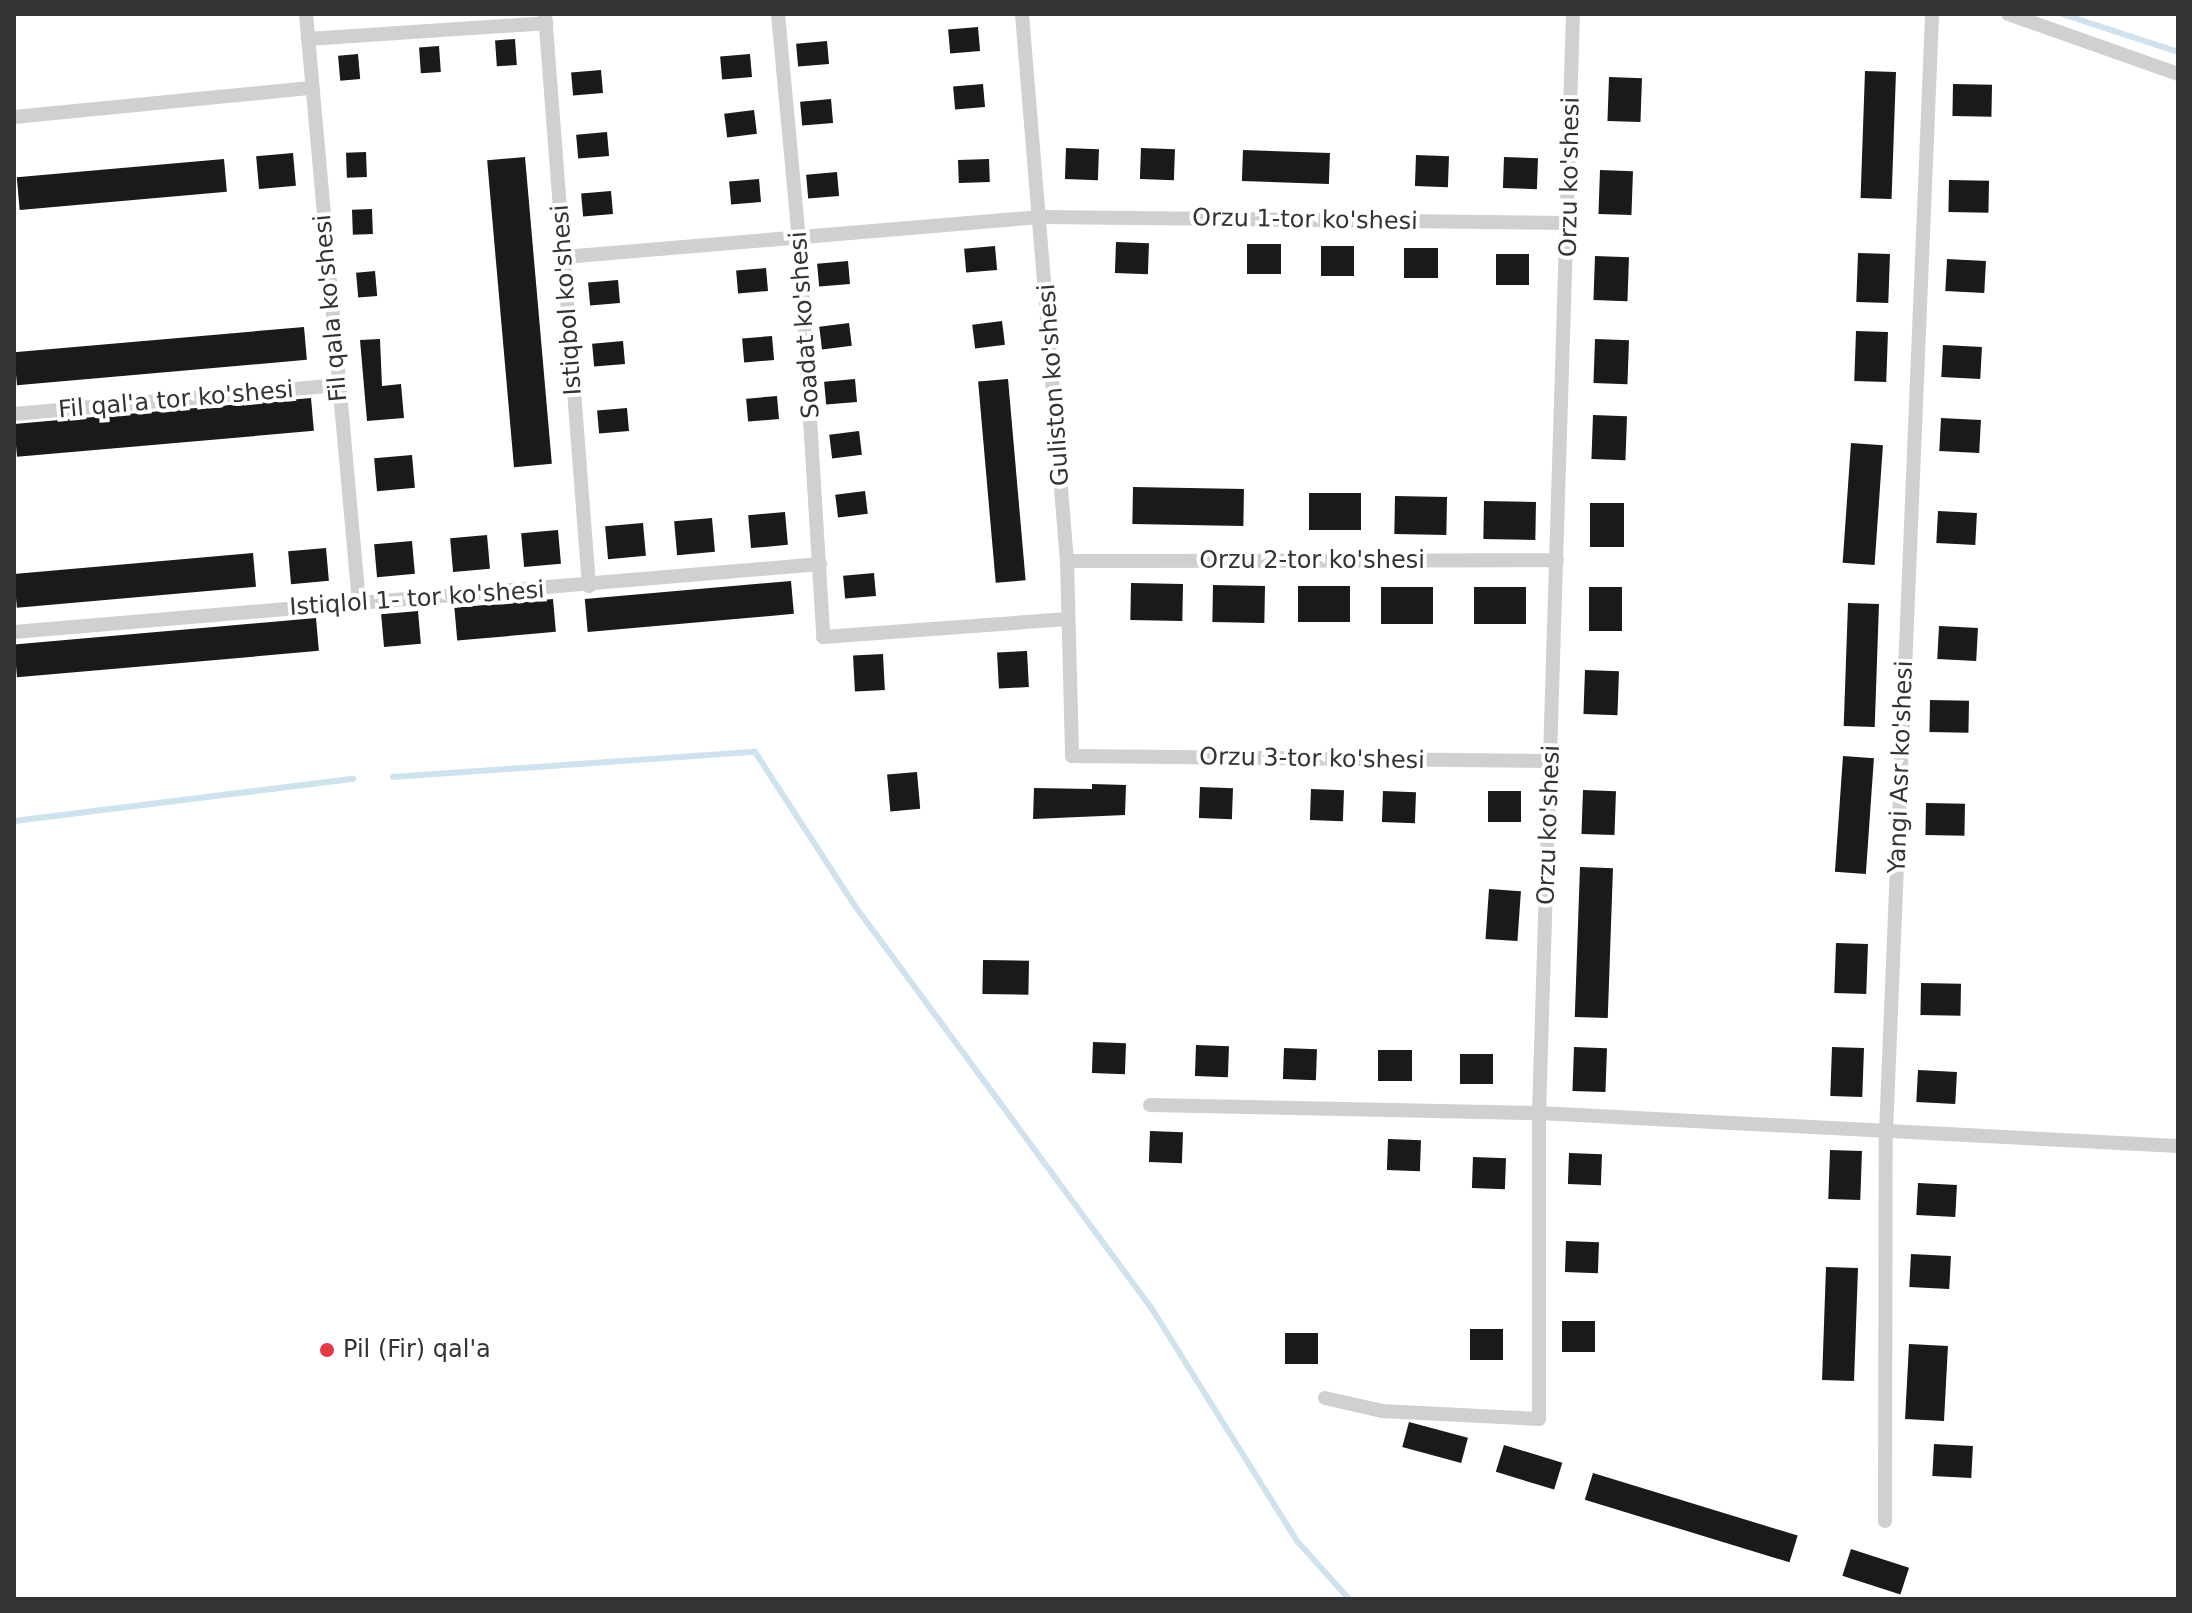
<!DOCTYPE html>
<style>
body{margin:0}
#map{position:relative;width:2192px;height:1613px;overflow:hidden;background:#fff;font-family:"DejaVu Sans",sans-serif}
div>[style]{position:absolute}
.stream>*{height:6px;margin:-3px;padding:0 3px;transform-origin:3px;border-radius:3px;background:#cfe2ee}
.building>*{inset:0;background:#1a1a1a;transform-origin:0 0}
.street>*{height:14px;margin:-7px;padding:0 7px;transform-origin:7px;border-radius:7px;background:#d0d0d0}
.dots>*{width:22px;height:22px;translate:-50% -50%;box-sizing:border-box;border:4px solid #fff;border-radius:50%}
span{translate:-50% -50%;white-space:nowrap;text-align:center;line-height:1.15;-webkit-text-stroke:8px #fff;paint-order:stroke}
.street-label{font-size:24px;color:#333}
.poi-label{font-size:24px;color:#333}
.left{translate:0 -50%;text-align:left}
.frame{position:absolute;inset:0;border:16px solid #333;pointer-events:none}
</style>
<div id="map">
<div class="stream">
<i style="left:2062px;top:14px;width:122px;rotate:18.1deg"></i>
<i style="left:393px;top:777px;width:363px;rotate:-4deg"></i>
<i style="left:755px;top:752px;width:184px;rotate:57deg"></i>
<i style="left:855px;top:906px;width:501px;rotate:53.61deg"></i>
<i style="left:1152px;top:1309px;width:274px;rotate:58deg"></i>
<i style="left:1297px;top:1541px;width:78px;rotate:48.1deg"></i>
<i style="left:14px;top:821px;width:342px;rotate:-7.1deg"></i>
</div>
<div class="building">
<i style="left:978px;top:27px;width:24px;height:30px;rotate:85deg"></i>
<i style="left:515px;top:39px;width:26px;height:20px;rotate:86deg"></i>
<i style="left:827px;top:41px;width:23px;height:31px;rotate:85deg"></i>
<i style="left:439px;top:46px;width:26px;height:20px;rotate:86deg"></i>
<i style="left:358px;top:54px;width:25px;height:20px;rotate:85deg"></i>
<i style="left:750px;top:54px;width:23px;height:30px;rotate:85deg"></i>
<i style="left:601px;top:70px;width:23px;height:30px;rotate:85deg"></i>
<i style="left:1865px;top:71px;width:31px;height:127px;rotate:2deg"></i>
<i style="left:1609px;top:77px;width:33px;height:44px;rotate:2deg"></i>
<i style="left:983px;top:84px;width:23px;height:30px;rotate:85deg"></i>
<i style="left:1953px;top:84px;width:39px;height:32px;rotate:1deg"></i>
<i style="left:831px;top:99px;width:24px;height:31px;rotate:85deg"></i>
<i style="left:754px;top:110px;width:24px;height:30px;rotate:83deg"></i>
<i style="left:607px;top:132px;width:24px;height:31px;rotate:85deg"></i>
<i style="left:1066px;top:148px;width:33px;height:31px;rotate:2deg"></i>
<i style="left:1141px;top:148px;width:34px;height:31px;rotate:2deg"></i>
<i style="left:1243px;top:150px;width:87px;height:31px;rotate:2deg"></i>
<i style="left:366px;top:152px;width:25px;height:20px;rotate:88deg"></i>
<i style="left:293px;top:153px;width:33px;height:37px;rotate:85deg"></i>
<i style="left:1416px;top:155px;width:33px;height:31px;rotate:2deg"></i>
<i style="left:525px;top:157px;width:308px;height:38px;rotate:85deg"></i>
<i style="left:1504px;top:157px;width:34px;height:31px;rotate:2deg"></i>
<i style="left:224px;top:159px;width:33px;height:208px;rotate:85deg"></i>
<i style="left:989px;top:159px;width:23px;height:31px;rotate:88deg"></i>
<i style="left:1600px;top:170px;width:33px;height:44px;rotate:2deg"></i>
<i style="left:837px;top:172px;width:24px;height:31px;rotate:85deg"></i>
<i style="left:759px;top:179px;width:23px;height:30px;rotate:85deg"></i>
<i style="left:1949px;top:180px;width:40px;height:32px;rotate:1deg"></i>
<i style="left:611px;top:191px;width:23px;height:30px;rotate:85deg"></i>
<i style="left:372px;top:209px;width:25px;height:20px;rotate:88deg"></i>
<i style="left:1116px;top:242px;width:33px;height:31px;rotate:2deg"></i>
<i style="left:1247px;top:244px;width:34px;height:30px"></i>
<i style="left:995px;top:246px;width:24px;height:31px;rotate:85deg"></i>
<i style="left:1321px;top:246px;width:33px;height:30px"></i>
<i style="left:1404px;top:248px;width:34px;height:30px"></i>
<i style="left:1858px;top:253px;width:32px;height:49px;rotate:2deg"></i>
<i style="left:1496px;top:254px;width:33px;height:31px"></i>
<i style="left:1595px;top:256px;width:34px;height:44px;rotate:2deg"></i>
<i style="left:1947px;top:259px;width:39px;height:32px;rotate:3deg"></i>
<i style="left:848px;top:261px;width:23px;height:31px;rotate:85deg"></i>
<i style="left:766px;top:268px;width:23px;height:30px;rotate:85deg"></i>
<i style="left:375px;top:271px;width:25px;height:19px;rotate:85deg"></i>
<i style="left:618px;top:280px;width:23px;height:30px;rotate:85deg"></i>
<i style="left:1002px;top:321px;width:24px;height:30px;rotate:83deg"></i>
<i style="left:849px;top:323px;width:23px;height:30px;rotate:83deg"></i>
<i style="left:304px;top:327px;width:33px;height:291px;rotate:85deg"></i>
<i style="left:1856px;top:331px;width:32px;height:50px;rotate:2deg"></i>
<i style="left:772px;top:336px;width:24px;height:30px;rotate:85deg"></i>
<i style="clip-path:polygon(380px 339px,382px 386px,401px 384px,404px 418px,367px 421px,360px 340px)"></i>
<i style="left:1595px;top:339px;width:34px;height:44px;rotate:2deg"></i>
<i style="left:623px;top:341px;width:23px;height:31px;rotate:85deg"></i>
<i style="left:1943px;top:345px;width:39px;height:32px;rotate:3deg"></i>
<i style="left:855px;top:379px;width:23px;height:31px;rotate:85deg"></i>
<i style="left:1008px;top:379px;width:202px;height:30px;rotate:85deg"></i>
<i style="left:777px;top:396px;width:23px;height:31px;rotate:85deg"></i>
<i style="left:311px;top:398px;width:33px;height:298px;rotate:85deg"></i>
<i style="left:627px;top:408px;width:23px;height:30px;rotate:85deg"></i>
<i style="left:1593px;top:415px;width:34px;height:44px;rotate:2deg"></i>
<i style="left:1941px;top:418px;width:40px;height:33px;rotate:3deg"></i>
<i style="left:859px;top:431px;width:24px;height:30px;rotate:83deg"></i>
<i style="left:1851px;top:443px;width:32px;height:120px;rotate:4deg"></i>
<i style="left:412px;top:455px;width:33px;height:38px;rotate:85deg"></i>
<i style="left:1133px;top:487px;width:111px;height:37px;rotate:1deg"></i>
<i style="left:865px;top:491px;width:23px;height:30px;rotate:83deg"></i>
<i style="left:1309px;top:493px;width:52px;height:37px"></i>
<i style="left:1395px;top:496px;width:52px;height:38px;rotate:1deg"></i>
<i style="left:1484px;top:501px;width:52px;height:38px;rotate:1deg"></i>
<i style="left:1590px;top:503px;width:34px;height:44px"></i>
<i style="left:1938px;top:511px;width:39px;height:32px;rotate:3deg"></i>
<i style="left:785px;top:512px;width:33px;height:37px;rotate:85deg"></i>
<i style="left:712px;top:518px;width:34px;height:38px;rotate:85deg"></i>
<i style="left:643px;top:523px;width:33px;height:38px;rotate:85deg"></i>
<i style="left:558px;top:530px;width:34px;height:37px;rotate:85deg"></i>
<i style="left:487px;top:535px;width:34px;height:37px;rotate:85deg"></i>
<i style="left:412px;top:541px;width:33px;height:38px;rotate:85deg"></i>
<i style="left:326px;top:548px;width:33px;height:38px;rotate:85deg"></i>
<i style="left:253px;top:553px;width:34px;height:240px;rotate:85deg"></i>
<i style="left:874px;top:573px;width:23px;height:31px;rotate:85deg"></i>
<i style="left:791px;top:581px;width:33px;height:207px;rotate:85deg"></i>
<i style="left:1131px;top:583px;width:52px;height:37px;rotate:1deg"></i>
<i style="left:1213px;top:585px;width:52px;height:37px;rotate:1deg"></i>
<i style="left:1298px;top:586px;width:52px;height:36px"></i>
<i style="left:1381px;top:587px;width:52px;height:37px"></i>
<i style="left:1474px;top:587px;width:52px;height:37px"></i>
<i style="left:1589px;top:587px;width:33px;height:44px"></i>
<i style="left:553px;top:599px;width:33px;height:99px;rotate:85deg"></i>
<i style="left:1848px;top:603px;width:31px;height:123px;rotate:2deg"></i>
<i style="left:418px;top:611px;width:33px;height:37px;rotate:85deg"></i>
<i style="left:316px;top:618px;width:33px;height:303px;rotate:85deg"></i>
<i style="left:1939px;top:626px;width:39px;height:33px;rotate:3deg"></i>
<i style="left:1027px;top:651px;width:36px;height:30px;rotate:87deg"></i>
<i style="left:883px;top:654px;width:36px;height:30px;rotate:87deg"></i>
<i style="left:1585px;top:670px;width:34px;height:44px;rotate:2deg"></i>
<i style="left:1930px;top:700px;width:39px;height:32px;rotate:1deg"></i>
<i style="left:1843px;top:756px;width:31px;height:116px;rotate:4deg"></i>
<i style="left:917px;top:772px;width:37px;height:30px;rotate:85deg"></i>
<i style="clip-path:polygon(1092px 784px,1126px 785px,1125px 815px,1033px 819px,1034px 788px,1092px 789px)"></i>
<i style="left:1200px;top:787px;width:33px;height:31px;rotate:2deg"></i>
<i style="left:1311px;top:789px;width:33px;height:31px;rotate:2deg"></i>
<i style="left:1583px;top:790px;width:33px;height:44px;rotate:2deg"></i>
<i style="left:1383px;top:791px;width:33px;height:31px;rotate:2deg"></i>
<i style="left:1488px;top:791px;width:33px;height:31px"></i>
<i style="left:1926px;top:803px;width:39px;height:32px;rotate:1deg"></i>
<i style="left:1580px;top:867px;width:33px;height:150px;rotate:2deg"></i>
<i style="left:1489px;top:889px;width:32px;height:50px;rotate:4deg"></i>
<i style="left:1836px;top:943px;width:32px;height:50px;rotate:2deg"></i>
<i style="left:983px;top:960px;width:46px;height:34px;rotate:1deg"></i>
<i style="left:1921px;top:983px;width:40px;height:32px;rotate:1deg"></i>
<i style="left:1093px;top:1042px;width:33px;height:31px;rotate:2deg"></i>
<i style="left:1196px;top:1045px;width:33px;height:31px;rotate:2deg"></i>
<i style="left:1574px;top:1047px;width:33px;height:44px;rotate:2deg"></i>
<i style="left:1832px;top:1047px;width:32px;height:49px;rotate:2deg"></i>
<i style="left:1284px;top:1048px;width:33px;height:31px;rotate:2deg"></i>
<i style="left:1378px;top:1050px;width:34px;height:31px"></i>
<i style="left:1460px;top:1054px;width:33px;height:30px"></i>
<i style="left:1918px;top:1070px;width:39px;height:32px;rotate:3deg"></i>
<i style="left:1150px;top:1131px;width:33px;height:31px;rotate:2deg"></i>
<i style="left:1388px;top:1139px;width:33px;height:31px;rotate:2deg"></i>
<i style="left:1830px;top:1150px;width:32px;height:49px;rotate:2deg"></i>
<i style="left:1569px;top:1153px;width:33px;height:31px;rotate:2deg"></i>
<i style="left:1473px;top:1157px;width:33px;height:31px;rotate:2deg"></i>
<i style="left:1918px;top:1183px;width:39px;height:32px;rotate:3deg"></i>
<i style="left:1566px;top:1241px;width:33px;height:31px;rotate:2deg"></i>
<i style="left:1911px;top:1254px;width:40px;height:33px;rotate:3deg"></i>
<i style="left:1826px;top:1267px;width:32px;height:113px;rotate:2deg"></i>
<i style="left:1562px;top:1321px;width:33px;height:31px"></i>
<i style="left:1470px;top:1329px;width:33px;height:31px"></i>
<i style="left:1285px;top:1333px;width:33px;height:31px"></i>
<i style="left:1909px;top:1344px;width:39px;height:75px;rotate:3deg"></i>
<i style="left:1409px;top:1422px;width:61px;height:26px;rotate:15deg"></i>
<i style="left:1934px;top:1444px;width:39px;height:32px;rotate:3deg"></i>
<i style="left:1504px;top:1445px;width:61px;height:28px;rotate:17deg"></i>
<i style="left:1593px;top:1473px;width:214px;height:28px;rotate:17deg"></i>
<i style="left:1851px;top:1549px;width:61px;height:28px;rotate:18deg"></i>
</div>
<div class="street">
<i style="left:306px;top:14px;width:591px;rotate:84.86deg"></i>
<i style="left:545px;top:14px;width:574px;rotate:85.6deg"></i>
<i style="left:778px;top:14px;width:226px;rotate:84.7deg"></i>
<i style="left:799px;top:239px;width:399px;rotate:86.5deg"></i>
<i style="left:823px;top:637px;width:245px;rotate:-4.2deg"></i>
<i style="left:1022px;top:14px;width:549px;rotate:85.3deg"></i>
<i style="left:1067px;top:561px;width:195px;rotate:88.5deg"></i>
<i style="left:1072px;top:756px;width:480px;rotate:0.6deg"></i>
<i style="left:2008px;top:14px;width:180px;rotate:19.4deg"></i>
<i style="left:308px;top:39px;width:239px;rotate:-3.8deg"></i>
<i style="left:14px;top:117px;width:299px;rotate:-5.6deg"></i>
<i style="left:564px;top:257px;width:479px;rotate:-4.8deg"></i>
<i style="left:1041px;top:217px;width:528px;rotate:0.65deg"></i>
<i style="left:14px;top:414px;width:325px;rotate:-5.1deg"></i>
<i style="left:1067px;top:561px;width:490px;rotate:-0.1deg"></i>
<i style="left:14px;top:632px;width:809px;rotate:-4.82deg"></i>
<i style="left:1150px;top:1105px;width:389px;rotate:1.2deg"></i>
<i style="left:1539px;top:1113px;width:640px;rotate:2.96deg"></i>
<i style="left:1325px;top:1398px;width:58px;rotate:12.8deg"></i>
<i style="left:1382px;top:1411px;width:157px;rotate:2.9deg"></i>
<i style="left:1539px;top:1419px;width:306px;rotate:-90deg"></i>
<i style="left:1539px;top:1113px;width:1100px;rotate:-88.23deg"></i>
<i style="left:1885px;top:1521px;width:389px;rotate:-89.9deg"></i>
<i style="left:1886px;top:1132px;width:1119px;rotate:-87.64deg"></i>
</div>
<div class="dots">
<i style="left:327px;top:1350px;background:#e63946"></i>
</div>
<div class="street-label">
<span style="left:1570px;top:177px;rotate:-89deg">Orzu ko'shesi</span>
<span style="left:1305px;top:220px;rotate:1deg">Orzu 1-tor ko'shesi</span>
<span style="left:567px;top:300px;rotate:-94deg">Istiqbol ko'shesi</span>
<span style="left:331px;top:308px;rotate:-95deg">Fil qala ko'shesi</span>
<span style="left:805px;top:325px;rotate:-94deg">Soadat ko'shesi</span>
<span style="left:1054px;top:385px;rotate:-94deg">Guliston ko'shesi</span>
<span style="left:176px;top:400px;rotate:-5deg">Fil qal'a tor ko'shesi</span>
<span style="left:1312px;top:561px">Orzu 2-tor ko'shesi</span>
<span style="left:417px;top:599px;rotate:-4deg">Istiqlol 1- tor ko'shesi</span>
<span style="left:1312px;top:759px;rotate:1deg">Orzu 3-tor ko'shesi</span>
<span style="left:1901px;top:767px;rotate:-88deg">Yangi Asr ko'shesi</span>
<span style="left:1549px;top:825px;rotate:-88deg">Orzu ko'shesi</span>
</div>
<div class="poi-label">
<span class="left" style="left:343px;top:1350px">Pil (Fir) qal'a</span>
</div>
<div class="frame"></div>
</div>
